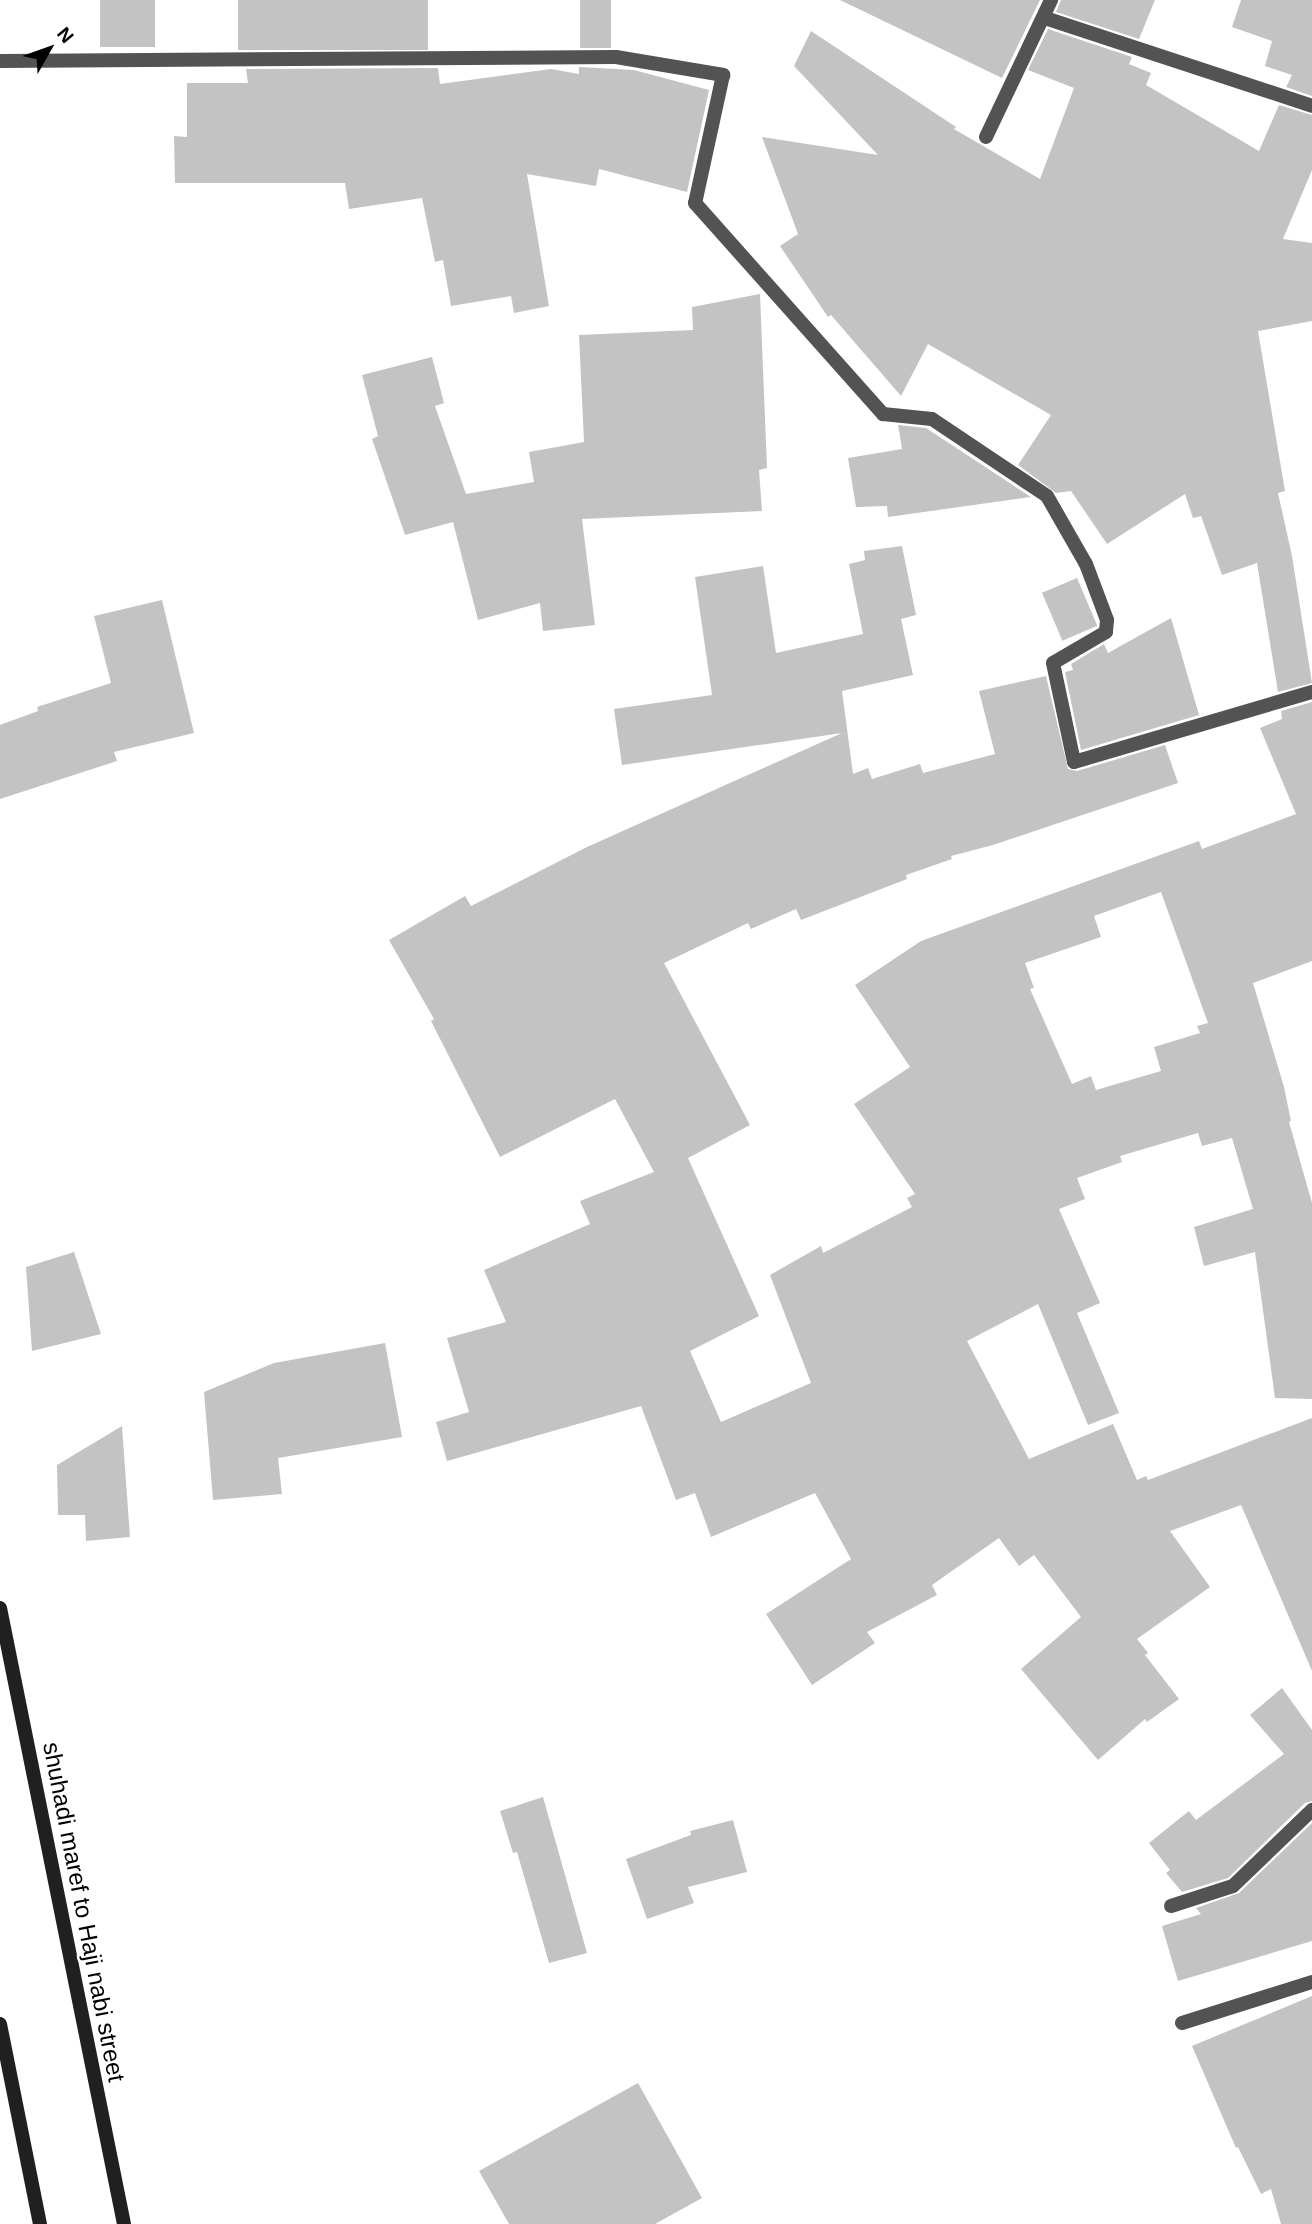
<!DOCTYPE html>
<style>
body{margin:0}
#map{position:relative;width:1312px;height:2224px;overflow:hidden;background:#fff;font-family:Helvetica,sans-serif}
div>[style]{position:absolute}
.building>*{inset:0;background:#c3c3c3;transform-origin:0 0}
.street>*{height:14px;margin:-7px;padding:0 7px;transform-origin:7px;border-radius:7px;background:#535353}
.secondary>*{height:14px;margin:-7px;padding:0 7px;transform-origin:7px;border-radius:7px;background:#202020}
span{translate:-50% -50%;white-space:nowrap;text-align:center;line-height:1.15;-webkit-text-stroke:5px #fff;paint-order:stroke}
.street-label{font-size:24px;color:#000}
.north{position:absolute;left:14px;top:14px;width:70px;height:70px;-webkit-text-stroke:5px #fff;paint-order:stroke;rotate:50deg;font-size:19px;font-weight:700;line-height:28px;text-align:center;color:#000}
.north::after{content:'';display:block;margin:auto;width:24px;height:32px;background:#000;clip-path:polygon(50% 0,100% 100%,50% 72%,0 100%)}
</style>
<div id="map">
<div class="building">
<i style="left:100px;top:0;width:55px;height:47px"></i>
<i style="left:238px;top:0;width:190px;height:50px"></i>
<i style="left:580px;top:0;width:31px;height:48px"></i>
<i style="clip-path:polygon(840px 0,1040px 0,1002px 78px)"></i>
<i style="clip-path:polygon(1061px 0,1155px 0,1139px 39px,1056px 12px)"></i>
<i style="clip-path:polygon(1241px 0,1312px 0,1312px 96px,1286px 87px,1292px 75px,1265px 66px,1272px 41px,1232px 27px)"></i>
<i style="clip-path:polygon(1048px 29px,1132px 57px,1129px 64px,1151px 73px,1146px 85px,1259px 151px,1279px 105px,1312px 115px,1312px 170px,1283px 239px,1312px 243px,1312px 321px,1258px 331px,1285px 491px,1278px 493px,1292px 556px,1312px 683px,1278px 692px,1257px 563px,1222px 575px,1201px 516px,1193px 518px,1185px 494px,1107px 544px,1071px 491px,1056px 493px,1018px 465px,1051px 415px,928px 344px,901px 396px,831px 315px,828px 317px,780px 246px,798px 234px,762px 137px,878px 155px,794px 66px,811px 31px,956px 127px,954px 129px,1040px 179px,1074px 88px,1028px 70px)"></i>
<i style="clip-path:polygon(579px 67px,634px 70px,709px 90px,687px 192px,599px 169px,596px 186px,527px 174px,549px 306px,514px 313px,511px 296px,451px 306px,443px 260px,435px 262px,422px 198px,349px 209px,345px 183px,175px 183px,174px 136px,187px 137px,187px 83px,248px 83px,246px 69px,438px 68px,440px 84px,551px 69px,579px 74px)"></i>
<i style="clip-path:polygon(760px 294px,767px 468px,759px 470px,762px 511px,582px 519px,595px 625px,543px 631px,540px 603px,478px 620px,453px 522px,405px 535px,372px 439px,378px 436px,362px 375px,432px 357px,444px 403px,435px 406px,466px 494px,534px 482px,529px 452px,584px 442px,579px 335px,693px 330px,692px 307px)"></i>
<i style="clip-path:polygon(898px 425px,926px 428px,1031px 497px,888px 517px,887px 506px,856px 507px,848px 458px,902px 449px)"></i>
<i style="clip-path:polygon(evenodd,902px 546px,916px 615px,901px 619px,913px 675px,842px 691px,853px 774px,868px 768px,872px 779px,920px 764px,923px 773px,995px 754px,979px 691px,1046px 676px,1068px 769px,1077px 771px,1165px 745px,1178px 783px,993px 845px,951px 856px,952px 859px,906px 875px,907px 879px,801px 920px,796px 909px,751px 929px,748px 923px,664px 963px,750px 1125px,688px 1158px,759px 1316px,690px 1351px,721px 1422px,811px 1383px,770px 1275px,821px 1246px,823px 1253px,912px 1207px,907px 1198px,915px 1194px,854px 1104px,910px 1067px,855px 985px,921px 941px,1199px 841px,1202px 849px,1296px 814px,1260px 728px,1282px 719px,1281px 711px,1312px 702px,1312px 961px,1253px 983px,1284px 1087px,1291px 1121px,1289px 1122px,1312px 1203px,1312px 1399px,1275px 1398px,1255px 1252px,1204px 1266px,1194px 1227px,1253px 1209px,1232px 1138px,1202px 1146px,1198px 1133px,1120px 1156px,1122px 1162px,1077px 1178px,1085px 1199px,1059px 1209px,1100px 1303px,1077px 1313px,1119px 1413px,1088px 1425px,1038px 1304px,967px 1341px,1029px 1459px,1113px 1424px,1137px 1480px,1146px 1476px,1148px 1480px,1312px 1418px,1312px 1671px,1241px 1505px,1170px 1531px,1210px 1587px,1137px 1639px,1148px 1653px,1145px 1655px,1179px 1699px,1147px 1722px,1145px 1719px,1098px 1760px,1021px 1669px,1081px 1617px,1034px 1555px,1019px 1566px,999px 1538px,932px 1585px,937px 1595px,867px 1632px,875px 1643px,812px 1685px,766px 1614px,851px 1559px,815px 1493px,711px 1537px,695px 1493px,676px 1500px,641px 1406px,447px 1461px,436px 1422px,469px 1412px,447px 1338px,506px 1322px,484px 1270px,590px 1224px,580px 1201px,654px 1172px,615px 1099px,500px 1157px,431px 1021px,434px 1019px,389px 940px,465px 896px,471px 906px,587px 847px,842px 733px,622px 765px,614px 709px,712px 695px,695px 577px,763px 566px,776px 653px,863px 634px,849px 564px,865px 560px,864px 551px,902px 546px,1161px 892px,1208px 1023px,1197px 1026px,1200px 1033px,1154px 1047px,1161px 1071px,1096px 1090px,1091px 1076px,1072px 1084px,1030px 989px,1034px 988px,1025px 963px,1101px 937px,1094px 916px,1161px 892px)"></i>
<i style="left:1077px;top:578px;width:52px;height:38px;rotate:67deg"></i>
<i style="clip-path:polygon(162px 600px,194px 733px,114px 752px,117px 761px,0 799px,0 725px,38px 711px,37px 707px,111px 683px,94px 616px)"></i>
<i style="clip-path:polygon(1171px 618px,1199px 715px,1081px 750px,1065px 672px,1073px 670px,1071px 664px,1104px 644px,1108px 653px)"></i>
<i style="clip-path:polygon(74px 1252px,101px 1334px,32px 1351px,26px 1267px)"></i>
<i style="clip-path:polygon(385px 1343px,402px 1437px,278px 1458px,282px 1494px,213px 1500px,204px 1392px,274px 1363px)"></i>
<i style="clip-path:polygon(122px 1426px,130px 1537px,86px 1541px,85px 1515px,58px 1515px,57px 1465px)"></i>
<i style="clip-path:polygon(1282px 1688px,1312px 1730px,1312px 1801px,1305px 1803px,1228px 1878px,1182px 1892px,1166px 1873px,1170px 1870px,1149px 1843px,1189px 1811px,1196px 1820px,1284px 1754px,1250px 1715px)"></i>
<i style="clip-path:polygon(543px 1797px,587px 1953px,549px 1963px,517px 1852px,513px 1853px,500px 1811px)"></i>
<i style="clip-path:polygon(733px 1820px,747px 1872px,688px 1887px,694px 1903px,647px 1919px,626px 1859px,691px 1835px,690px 1831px)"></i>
<i style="clip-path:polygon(1312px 1823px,1312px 1941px,1178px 1981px,1162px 1926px,1201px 1914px,1196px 1908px,1239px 1893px)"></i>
<i style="clip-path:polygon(1312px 1996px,1312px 2224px,1281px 2224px,1271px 2189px,1261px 2194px,1238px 2147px,1236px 2148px,1192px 2046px)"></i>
<i style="clip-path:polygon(638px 2083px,702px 2198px,655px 2224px,509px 2224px,479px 2171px)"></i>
</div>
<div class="street">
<i style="left:1045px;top:18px;width:281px;rotate:18.2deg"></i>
<i style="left:0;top:61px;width:616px;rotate:-0.37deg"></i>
<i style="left:616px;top:57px;width:109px;rotate:9.5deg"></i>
<i style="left:723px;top:75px;width:131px;rotate:102.3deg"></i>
<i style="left:695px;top:203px;width:283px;rotate:48.3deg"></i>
<i style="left:883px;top:414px;width:49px;rotate:5.8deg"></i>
<i style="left:932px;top:419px;width:138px;rotate:33.8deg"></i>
<i style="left:1047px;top:496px;width:78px;rotate:60.2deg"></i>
<i style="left:1086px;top:564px;width:60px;rotate:69.4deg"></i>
<i style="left:1107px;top:620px;width:12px;rotate:95deg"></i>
<i style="left:1106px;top:632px;width:61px;rotate:149.7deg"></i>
<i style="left:1053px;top:663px;width:101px;rotate:78deg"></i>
<i style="left:1074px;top:762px;width:248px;rotate:-16.4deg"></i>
<i style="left:986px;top:137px;width:152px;rotate:-64.6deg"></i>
<i style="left:1171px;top:1906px;width:65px;rotate:-17.9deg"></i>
<i style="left:1233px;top:1886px;width:110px;rotate:-43.9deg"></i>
<i style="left:1182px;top:2023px;width:136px;rotate:-17.5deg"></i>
</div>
<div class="secondary">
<i style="left:0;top:1608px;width:628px;rotate:78.62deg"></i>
<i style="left:0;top:2024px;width:204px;rotate:78.7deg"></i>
</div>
<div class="street-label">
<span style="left:84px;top:1912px;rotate:79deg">shuhadi maref to Haji nabi street</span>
</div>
<div class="north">N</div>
</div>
